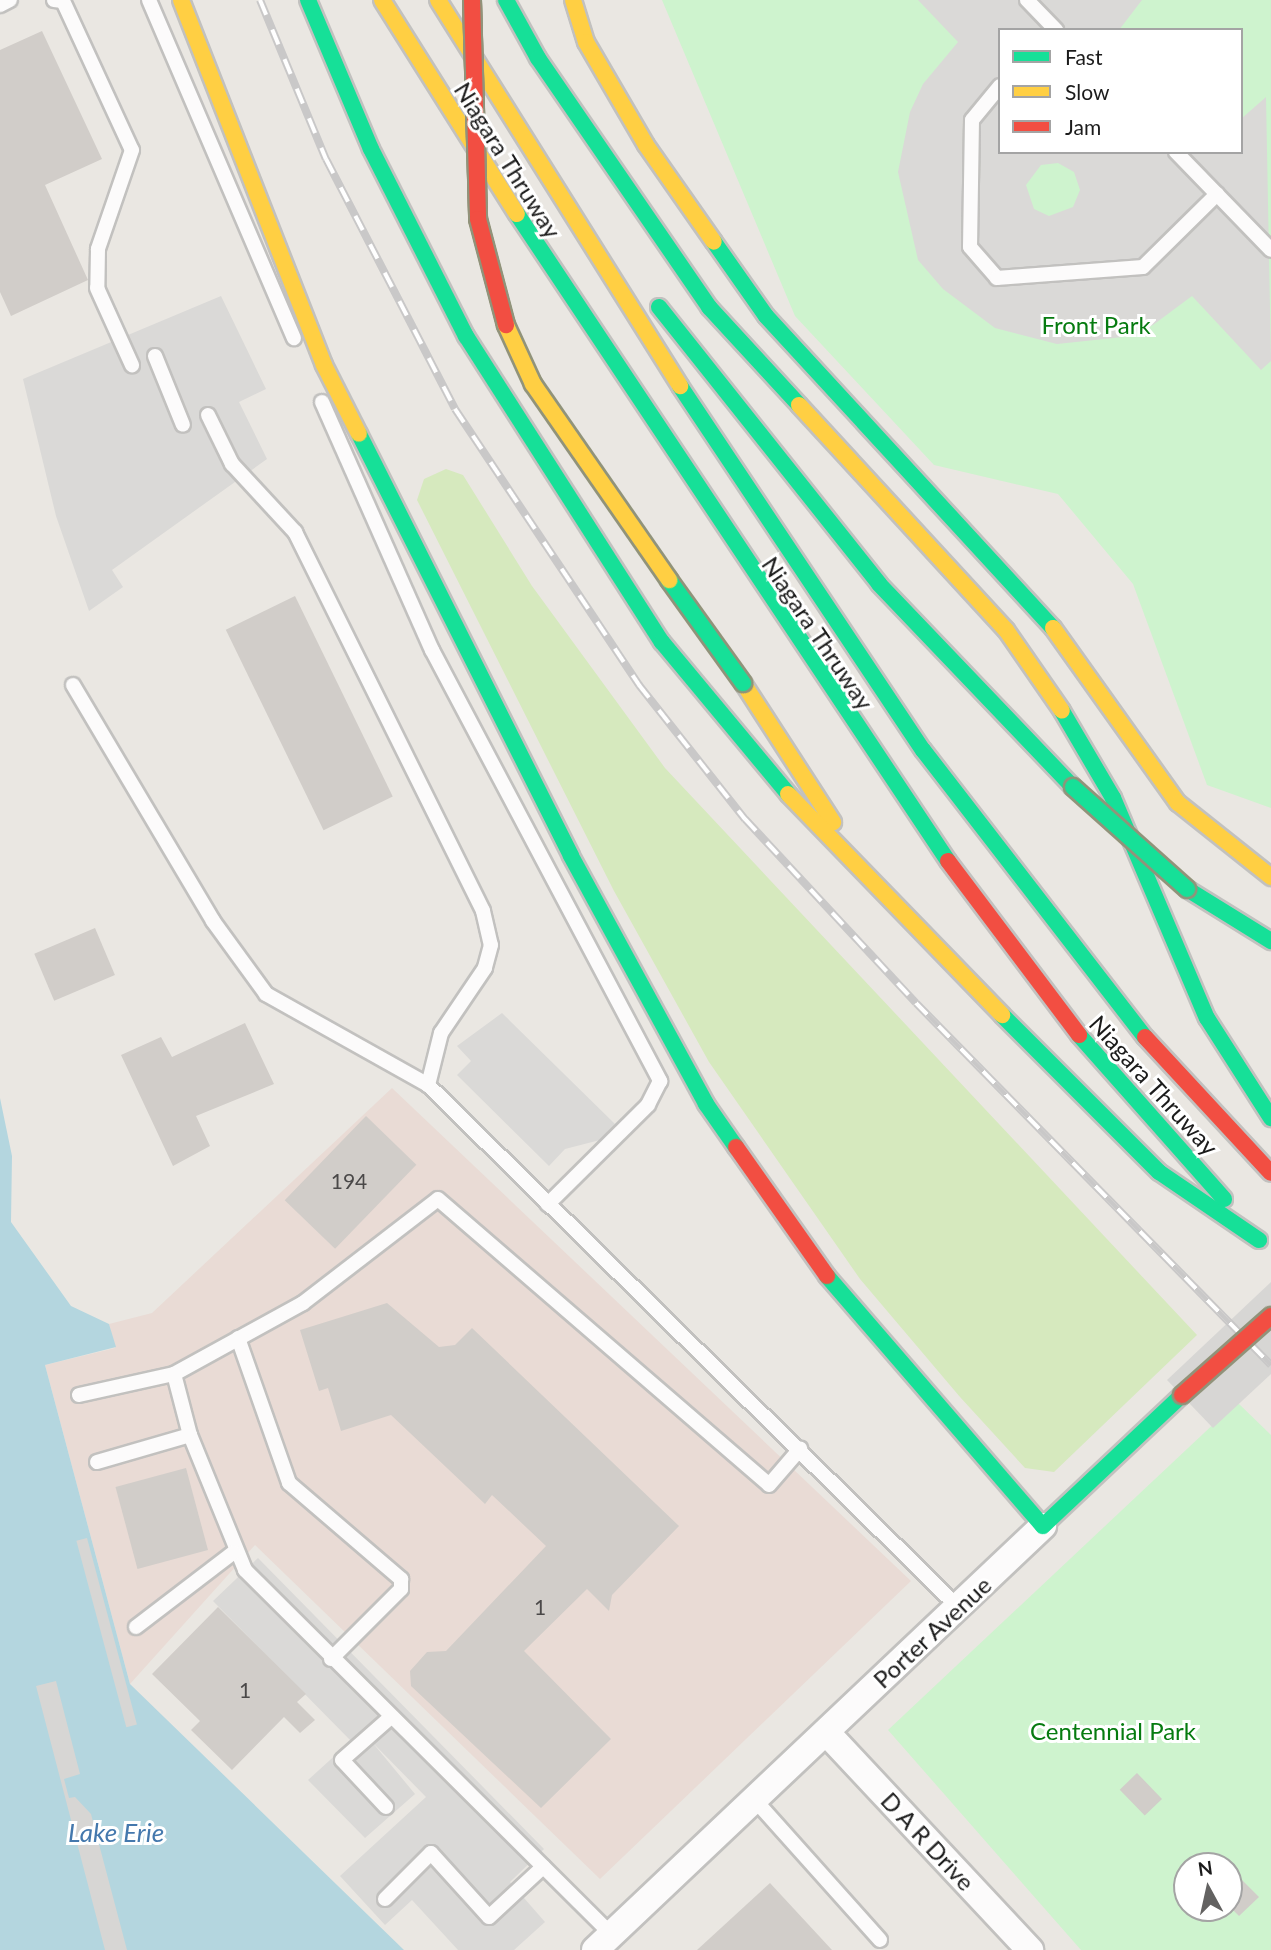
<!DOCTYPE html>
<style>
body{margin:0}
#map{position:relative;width:1271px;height:1950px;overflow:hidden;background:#eae7e2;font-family:Lato,sans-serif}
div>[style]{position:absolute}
.military>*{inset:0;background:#e9dbd5}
.grass>*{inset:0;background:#d6e9be}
.park>*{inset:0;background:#cef3ce}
.parking>*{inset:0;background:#dad9d7}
.water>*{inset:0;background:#b4d6df}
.pier>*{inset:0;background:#d7d6d4;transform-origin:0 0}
.building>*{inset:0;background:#d1cdc9;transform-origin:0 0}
.roads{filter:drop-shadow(2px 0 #c2c1bf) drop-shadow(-2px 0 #c2c1bf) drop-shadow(0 2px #c2c1bf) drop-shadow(0 -2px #c2c1bf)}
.lane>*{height:14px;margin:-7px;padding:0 7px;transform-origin:7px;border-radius:7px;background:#fcfbfb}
.street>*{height:26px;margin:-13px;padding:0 13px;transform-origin:13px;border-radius:13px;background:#fcfbfb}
.fast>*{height:16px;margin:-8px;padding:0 8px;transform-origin:8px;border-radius:8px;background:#16e098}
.slow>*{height:16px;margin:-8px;padding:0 8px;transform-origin:8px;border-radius:8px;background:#ffcf43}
.jam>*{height:16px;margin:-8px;padding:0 8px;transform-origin:8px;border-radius:8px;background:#f24e42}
.rail>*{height:8px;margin-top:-4px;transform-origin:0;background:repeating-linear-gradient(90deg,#fff 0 16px,#c9c8c8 0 32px);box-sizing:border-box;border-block:2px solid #c9c8c8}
.bridges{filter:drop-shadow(2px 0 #91937a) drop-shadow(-2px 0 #91937a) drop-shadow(0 2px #91937a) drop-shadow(0 -2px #91937a)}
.fast-bridge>*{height:16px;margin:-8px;padding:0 8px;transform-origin:8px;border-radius:8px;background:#16e098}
.slow-bridge>*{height:16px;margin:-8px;padding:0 8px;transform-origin:8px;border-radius:8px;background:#ffcf43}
.jam-bridge>*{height:16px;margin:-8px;padding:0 8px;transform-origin:8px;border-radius:8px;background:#f24e42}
span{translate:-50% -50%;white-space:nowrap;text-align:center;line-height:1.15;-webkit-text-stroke:6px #fff;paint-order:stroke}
.number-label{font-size:21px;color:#4a4848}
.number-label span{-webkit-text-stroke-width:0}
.street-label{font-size:24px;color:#1b1b1b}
.park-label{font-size:24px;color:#067b10}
.water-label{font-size:26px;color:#4478ad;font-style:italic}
.legend{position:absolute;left:998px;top:28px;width:245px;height:126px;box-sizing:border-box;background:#fff;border:2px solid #a4a4a4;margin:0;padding:9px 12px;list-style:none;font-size:21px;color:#1b1b1b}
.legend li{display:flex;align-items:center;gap:14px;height:35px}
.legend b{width:35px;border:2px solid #a4a4a4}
.north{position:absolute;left:1173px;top:1852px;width:70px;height:70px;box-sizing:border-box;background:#fff;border:2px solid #a4a4a4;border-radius:50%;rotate:352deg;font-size:19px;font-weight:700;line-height:28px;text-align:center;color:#1b1b1b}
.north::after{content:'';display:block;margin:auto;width:24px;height:32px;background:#636261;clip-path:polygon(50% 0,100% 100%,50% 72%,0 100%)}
</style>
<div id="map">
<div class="military">
<i style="clip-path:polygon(392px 1088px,911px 1581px,600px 1879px,255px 1545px,130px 1684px,45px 1365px,115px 1348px,109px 1324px,152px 1313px)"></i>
</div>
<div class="grass">
<i style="clip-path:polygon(446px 469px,463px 475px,532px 586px,665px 768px,1197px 1335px,1054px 1472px,1025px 1468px,960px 1397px,860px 1279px,709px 1062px,614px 891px,417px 500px,424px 479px)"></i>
</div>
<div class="park">
<i style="clip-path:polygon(evenodd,662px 0,1271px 0,1271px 808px,1207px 785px,1133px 584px,1058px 494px,934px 465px,795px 316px,662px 0,1000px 30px,1241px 30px,1241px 152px,1000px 152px,1000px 30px)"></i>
<i style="clip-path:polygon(evenodd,1237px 1402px,1271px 1435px,1271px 1950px,1081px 1950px,888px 1730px,1237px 1402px,1187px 1866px,1229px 1866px,1229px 1908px,1187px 1908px,1187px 1866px)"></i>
</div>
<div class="parking">
<i style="clip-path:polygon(evenodd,918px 0,1142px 0,1119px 30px,1000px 30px,1000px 152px,1241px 152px,1241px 119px,1266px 97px,1271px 361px,1261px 370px,1192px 296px,1153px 325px,1123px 337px,1057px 344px,995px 328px,943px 289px,918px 260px,898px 172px,910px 112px,923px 84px,958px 42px,918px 0,1058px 163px,1074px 172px,1080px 190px,1073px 207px,1049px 216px,1034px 209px,1026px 185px,1041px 165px,1058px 163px)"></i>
<i style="clip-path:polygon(221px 296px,266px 389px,239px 402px,267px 459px,112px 570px,123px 587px,89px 611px,56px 516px,23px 379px)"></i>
<i style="clip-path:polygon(502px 1013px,615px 1124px,600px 1140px,565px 1149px,549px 1166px,457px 1075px,471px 1061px,457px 1046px)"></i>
<i style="clip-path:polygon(258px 1558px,544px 1849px,510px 1882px,545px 1922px,514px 1950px,458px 1950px,412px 1900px,385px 1925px,340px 1876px,426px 1797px,372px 1742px,415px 1794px,365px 1838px,308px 1780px,351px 1741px,213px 1601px)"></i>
</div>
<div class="water">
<i style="clip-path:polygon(0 1098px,12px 1156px,11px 1222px,71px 1306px,109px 1324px,116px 1347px,45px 1365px,130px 1684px,404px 1950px,0 1950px)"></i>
</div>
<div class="pier">
<i style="clip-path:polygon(1271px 1282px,1271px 1374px,1213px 1428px,1167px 1380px)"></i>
<i style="left:87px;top:1538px;width:193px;height:11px;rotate:75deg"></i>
<i style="clip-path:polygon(56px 1681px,80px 1774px,64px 1779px,69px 1798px,75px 1797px,91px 1814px,127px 1950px,105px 1950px,36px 1686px)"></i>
</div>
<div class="building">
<i style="clip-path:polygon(42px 31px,102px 159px,45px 185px,88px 280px,11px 316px,0 292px,0 50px)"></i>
<i style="left:295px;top:596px;width:223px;height:77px;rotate:64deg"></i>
<i style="left:95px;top:928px;width:51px;height:66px;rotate:67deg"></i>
<i style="clip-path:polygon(245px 1023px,274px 1084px,196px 1116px,210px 1146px,173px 1166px,121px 1055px,161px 1037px,172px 1057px)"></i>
<i style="left:366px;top:1116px;width:70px;height:117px;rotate:44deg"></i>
<i style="clip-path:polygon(387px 1303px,439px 1347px,455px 1345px,472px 1328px,679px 1526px,612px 1595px,609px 1611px,587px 1589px,524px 1651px,611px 1739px,541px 1808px,411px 1686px,410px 1671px,427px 1652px,446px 1651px,546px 1546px,492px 1495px,485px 1504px,391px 1415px,341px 1431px,328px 1388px,319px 1391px,300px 1330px)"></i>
<i style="left:186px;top:1468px;width:85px;height:73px;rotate:75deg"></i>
<i style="clip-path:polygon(218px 1607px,306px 1694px,297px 1702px,315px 1720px,300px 1733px,284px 1717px,232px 1770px,191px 1730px,200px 1721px,152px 1674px)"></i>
<i style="left:1137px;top:1773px;width:36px;height:24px;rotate:46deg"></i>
<i style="clip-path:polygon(1229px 1867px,1259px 1897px,1239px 1916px,1229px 1906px)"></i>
<i style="clip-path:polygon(770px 1883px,832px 1950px,697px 1950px)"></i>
</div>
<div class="roads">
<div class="lane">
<i style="left:54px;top:0;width:9px;rotate:6deg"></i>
<i style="left:63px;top:1px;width:164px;rotate:65.2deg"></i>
<i style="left:132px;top:150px;width:105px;rotate:109deg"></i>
<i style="left:98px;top:249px;width:39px;rotate:91deg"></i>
<i style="left:97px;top:288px;width:85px;rotate:65.6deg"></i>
<i style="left:149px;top:0;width:368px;rotate:66.8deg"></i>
<i style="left:1027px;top:0;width:42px;rotate:46deg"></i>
<i style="left:0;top:5px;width:11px;rotate:-27deg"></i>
<i style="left:1000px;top:86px;width:44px;rotate:129.5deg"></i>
<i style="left:972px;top:120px;width:127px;rotate:90.9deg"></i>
<i style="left:970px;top:247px;width:41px;rotate:48.9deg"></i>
<i style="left:997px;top:278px;width:146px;rotate:-4.3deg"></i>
<i style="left:1143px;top:267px;width:104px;rotate:-44.6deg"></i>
<i style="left:1176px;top:152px;width:136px;rotate:45.9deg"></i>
<i style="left:155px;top:356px;width:74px;rotate:67.9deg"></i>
<i style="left:322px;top:402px;width:271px;rotate:66.1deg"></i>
<i style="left:432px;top:650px;width:488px;rotate:62.1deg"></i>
<i style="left:660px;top:1081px;width:27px;rotate:117deg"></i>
<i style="left:648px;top:1105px;width:141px;rotate:135.3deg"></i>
<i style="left:208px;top:415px;width:55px;rotate:63.9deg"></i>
<i style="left:232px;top:464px;width:93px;rotate:47.2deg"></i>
<i style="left:295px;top:532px;width:423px;rotate:63.6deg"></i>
<i style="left:483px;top:911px;width:35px;rotate:77deg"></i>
<i style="left:491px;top:945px;width:24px;rotate:105deg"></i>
<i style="left:485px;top:968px;width:78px;rotate:124.1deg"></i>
<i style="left:441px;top:1033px;width:54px;rotate:104deg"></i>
<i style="left:428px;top:1085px;width:744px;rotate:44.56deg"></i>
<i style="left:73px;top:685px;width:274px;rotate:59.3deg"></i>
<i style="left:213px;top:921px;width:90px;rotate:54deg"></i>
<i style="left:266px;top:994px;width:186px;rotate:29.3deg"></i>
<i style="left:238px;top:1338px;width:154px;rotate:70.6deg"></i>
<i style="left:289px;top:1483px;width:148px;rotate:40.6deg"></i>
<i style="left:401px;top:1579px;width:10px;rotate:90deg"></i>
<i style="left:401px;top:1589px;width:99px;rotate:135deg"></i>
<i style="left:174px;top:1374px;width:147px;rotate:-28.8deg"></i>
<i style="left:303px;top:1303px;width:170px;rotate:-37.6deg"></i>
<i style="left:438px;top:1199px;width:437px;rotate:40.8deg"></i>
<i style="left:769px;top:1485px;width:48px;rotate:-49.3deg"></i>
<i style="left:79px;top:1395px;width:97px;rotate:-12.5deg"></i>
<i style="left:174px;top:1374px;width:63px;rotate:75.3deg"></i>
<i style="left:190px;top:1435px;width:146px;rotate:67.8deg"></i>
<i style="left:245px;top:1570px;width:516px;rotate:44.84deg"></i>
<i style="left:97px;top:1462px;width:97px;rotate:-16.2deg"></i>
<i style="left:136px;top:1627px;width:123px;rotate:-37.4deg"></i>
<i style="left:754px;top:1799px;width:189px;rotate:48.2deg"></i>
<i style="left:386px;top:1807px;width:64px;rotate:-133.1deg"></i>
<i style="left:342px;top:1760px;width:65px;rotate:-41.3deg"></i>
<i style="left:385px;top:1899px;width:65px;rotate:-45deg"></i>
<i style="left:431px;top:1853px;width:86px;rotate:47.8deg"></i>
<i style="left:489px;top:1917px;width:74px;rotate:-42.8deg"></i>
</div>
<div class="street">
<i style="left:826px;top:1732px;width:299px;rotate:46.9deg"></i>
<i style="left:595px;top:1950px;width:617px;rotate:-43.42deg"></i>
</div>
<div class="fast">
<i style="left:308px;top:0;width:162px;rotate:67.1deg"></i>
<i style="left:371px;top:149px;width:210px;rotate:63.1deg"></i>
<i style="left:466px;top:336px;width:363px;rotate:57.4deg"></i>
<i style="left:662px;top:642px;width:197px;rotate:50.3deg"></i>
<i style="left:506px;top:0;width:66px;rotate:61.1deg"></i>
<i style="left:538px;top:58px;width:302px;rotate:55.5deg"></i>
<i style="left:709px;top:307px;width:133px;rotate:47.4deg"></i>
<i style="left:517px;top:214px;width:777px;rotate:56.33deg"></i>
<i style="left:714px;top:242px;width:90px;rotate:54.9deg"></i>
<i style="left:766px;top:316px;width:424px;rotate:47.4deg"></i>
<i style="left:659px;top:307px;width:354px;rotate:51.5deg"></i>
<i style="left:879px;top:584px;width:281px;rotate:46.3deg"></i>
<i style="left:680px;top:386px;width:438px;rotate:56.3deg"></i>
<i style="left:923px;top:750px;width:363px;rotate:52.3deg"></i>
<i style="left:359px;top:434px;width:472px;rotate:63.3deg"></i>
<i style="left:571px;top:856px;width:282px;rotate:61.4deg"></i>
<i style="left:706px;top:1104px;width:52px;rotate:55.1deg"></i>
<i style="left:1062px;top:711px;width:101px;rotate:59.6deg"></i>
<i style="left:1113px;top:798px;width:239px;rotate:66.9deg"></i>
<i style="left:1207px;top:1018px;width:119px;rotate:57.4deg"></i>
<i style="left:1187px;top:889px;width:99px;rotate:31.8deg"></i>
<i style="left:1002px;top:1015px;width:222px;rotate:45deg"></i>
<i style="left:1159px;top:1172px;width:121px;rotate:34.2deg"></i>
<i style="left:1079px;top:1035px;width:219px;rotate:48.5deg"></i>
<i style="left:827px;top:1276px;width:330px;rotate:49.2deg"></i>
<i style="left:1043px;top:1526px;width:191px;rotate:-43.3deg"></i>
</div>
<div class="slow">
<i style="left:181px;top:0;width:392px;rotate:68.6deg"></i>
<i style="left:324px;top:365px;width:77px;rotate:63.1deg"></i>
<i style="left:382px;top:0;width:253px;rotate:57.8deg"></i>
<i style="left:438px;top:0;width:456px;rotate:57.9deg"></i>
<i style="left:573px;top:0;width:44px;rotate:72.8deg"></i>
<i style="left:586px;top:42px;width:119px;rotate:59.8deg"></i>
<i style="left:646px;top:145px;width:118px;rotate:55deg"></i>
<i style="left:799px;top:405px;width:306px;rotate:47.4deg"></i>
<i style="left:1006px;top:630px;width:98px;rotate:55.3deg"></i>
<i style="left:1053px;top:628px;width:215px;rotate:54.5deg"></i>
<i style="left:1178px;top:803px;width:119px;rotate:38.5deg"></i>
<i style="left:743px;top:683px;width:166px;rotate:57.1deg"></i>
<i style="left:788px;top:794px;width:308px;rotate:45.9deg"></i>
</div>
<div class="jam">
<i style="left:948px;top:861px;width:218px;rotate:53deg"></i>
<i style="left:1145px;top:1037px;width:185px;rotate:47.2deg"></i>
<i style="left:736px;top:1147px;width:158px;rotate:54.8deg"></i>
</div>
</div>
<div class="rail">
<i style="left:260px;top:0;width:172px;rotate:67.5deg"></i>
<i style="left:326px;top:159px;width:281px;rotate:62.7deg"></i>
<i style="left:455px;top:409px;width:332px;rotate:56.3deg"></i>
<i style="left:639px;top:685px;width:171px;rotate:51.7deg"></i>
<i style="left:745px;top:819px;width:251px;rotate:47.1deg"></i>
<i style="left:916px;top:1003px;width:507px;rotate:45.56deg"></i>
</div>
<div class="bridges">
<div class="fast-bridge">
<i style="left:669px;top:580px;width:127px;rotate:54.3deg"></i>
<i style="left:1073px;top:787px;width:153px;rotate:41.8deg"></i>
</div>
<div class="slow-bridge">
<i style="left:506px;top:325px;width:65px;rotate:65.4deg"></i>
<i style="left:533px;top:384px;width:239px;rotate:55.2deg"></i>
</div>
<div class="jam-bridge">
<i style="left:472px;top:0;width:219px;rotate:88.4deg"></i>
<i style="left:478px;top:219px;width:110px;rotate:75.2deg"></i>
<i style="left:1182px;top:1395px;width:119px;rotate:-41.6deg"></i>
</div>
</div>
<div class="number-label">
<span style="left:349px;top:1181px">194</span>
<span style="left:540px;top:1607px">1</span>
<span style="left:245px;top:1690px">1</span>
</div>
<div class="street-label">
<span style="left:508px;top:160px;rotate:58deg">Niagara Thruway</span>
<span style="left:818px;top:633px;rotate:56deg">Niagara Thruway</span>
<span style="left:1154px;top:1085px;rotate:48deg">Niagara Thruway</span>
<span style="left:932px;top:1632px;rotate:-43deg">Porter Avenue</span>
<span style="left:928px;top:1841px;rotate:47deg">D A R Drive</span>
</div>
<div class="park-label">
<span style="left:1096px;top:325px">Front Park</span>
<span style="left:1113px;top:1731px">Centennial Park</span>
</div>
<div class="water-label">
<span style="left:116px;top:1833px">Lake Erie</span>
</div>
<ul class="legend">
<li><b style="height:9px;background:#16e098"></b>Fast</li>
<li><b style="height:9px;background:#ffcf43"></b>Slow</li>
<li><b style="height:9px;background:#f24e42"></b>Jam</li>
</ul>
<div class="north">N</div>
</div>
